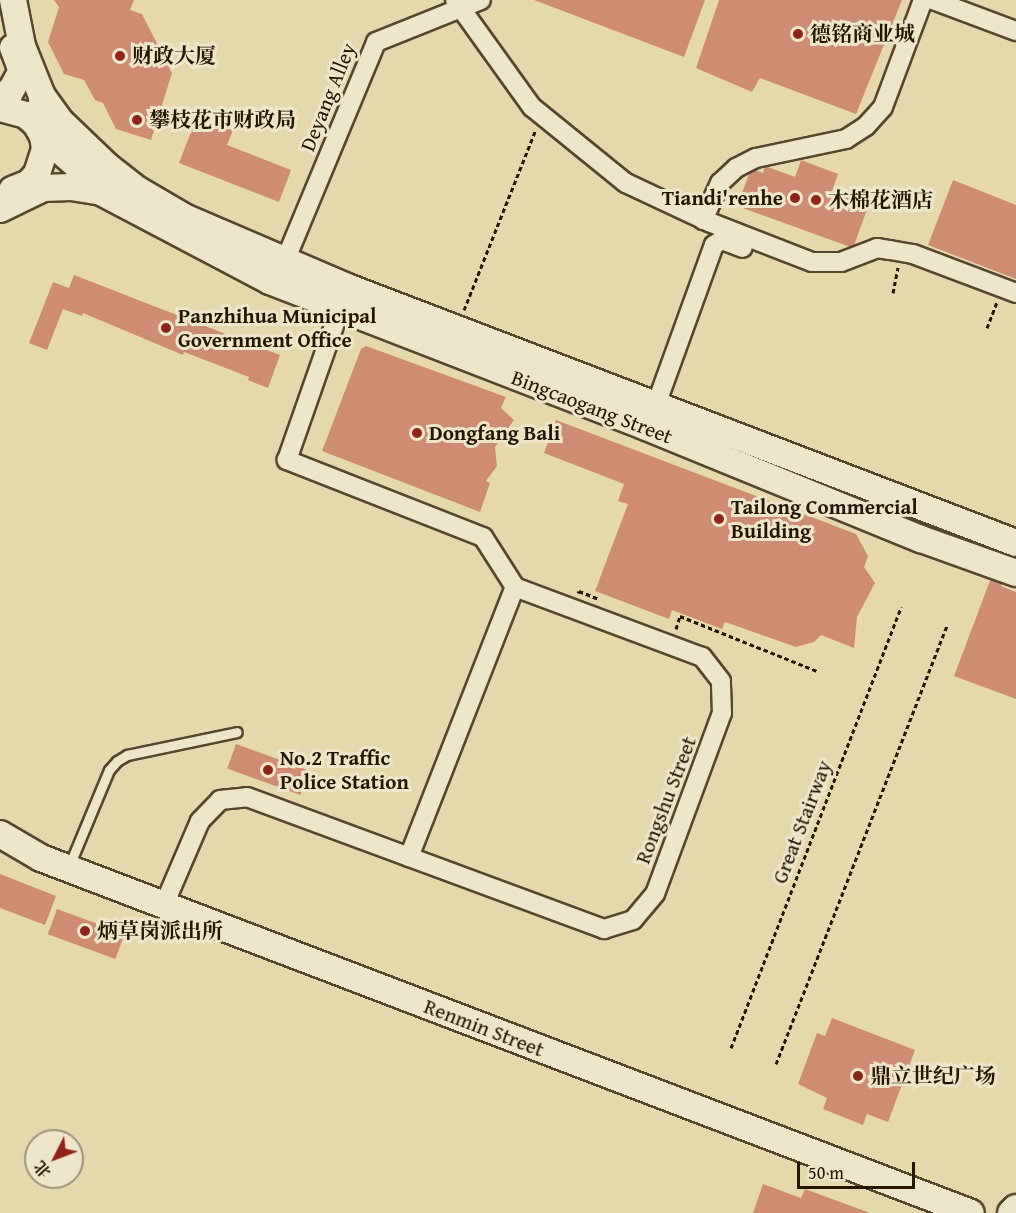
<!DOCTYPE html>
<meta charset="utf-8">
<style>
body{margin:0}
#map{position:relative;width:1016px;height:1213px;overflow:hidden;background:#e5d9ac;font-family:"Gentium Book Plus","Noto Serif SC",serif}
div>[style]{position:absolute}
.building>*{inset:0;background:#ce8d73;transform-origin:0 0}
.path>*{height:3px;margin-top:-1.5px;transform-origin:0;background:repeating-linear-gradient(90deg,#251501 0 4.5px,transparent 0 7.5px)}
.roads{filter:drop-shadow(2px 0 #55462c) drop-shadow(-2px 0 #55462c) drop-shadow(0 2px #55462c) drop-shadow(0 -2px #55462c)}
.lane>*{height:9px;margin:-4.5px;padding:0 4.5px;transform-origin:4.5px;border-radius:4.5px;background:#eee6c9}
.street>*{height:18px;margin:-9px;padding:0 9px;transform-origin:9px;border-radius:9px;background:#eee6c9}
.secondary>*{height:26px;margin:-13px;padding:0 13px;transform-origin:13px;border-radius:13px;background:#eee6c9}
.dots>*{width:16px;height:16px;translate:-50% -50%;box-sizing:border-box;border:3px solid #eee6c9;border-radius:50%}
span{translate:-50% -50%;white-space:nowrap;text-align:center;line-height:1.15;-webkit-text-stroke:6px #eee6c9;paint-order:stroke}
.poi-label{font-size:21px;color:#251501;font-weight:700}
.left{translate:0 -50%;text-align:left}
.right{translate:-100% -50%;text-align:right}
.street-label{font-size:21px;color:#251501}
.north{position:absolute;left:24px;top:1129px;width:60px;height:60px;box-sizing:border-box;background:#eee6c9;border:2px solid #9e9279;border-radius:50%;rotate:228deg;font-size:16px;font-weight:700;line-height:24px;text-align:center;color:#251501}
.north::after{content:'';display:block;margin:auto;width:21px;height:27px;background:#8f2418;clip-path:polygon(50% 0,100% 100%,50% 72%,0 100%)}
.scale{position:absolute;left:797px;top:1162px;width:118px;height:27px;box-sizing:border-box;border:3px solid #251501;border-top:0;padding-left:8px;font-size:18px;line-height:21px;white-space:nowrap;color:#251501;-webkit-text-stroke:4px #eee6c9;paint-order:stroke}
</style>
<div id="map">
<div class="building">
<i style="clip-path:polygon(54px 0,134px 0,130px 10px,142px 14px,172px 73px,151px 140px,116px 129px,103px 103px,95px 100px,84px 80px,64px 74px,48px 42px,59px 7px)"></i>
<i style="clip-path:polygon(534px 0,705px 0,684px 57px)"></i>
<i style="clip-path:polygon(719px 0,902px 0,856px 114px,760px 78px,752px 92px,696px 68px)"></i>
<i style="clip-path:polygon(201px 106px,237px 120px,227px 145px,291px 170px,279px 202px,179px 163px)"></i>
<i style="clip-path:polygon(801px 160px,838px 174px,832px 191px,869px 204px,853px 248px,737px 206px,751px 169px,763px 173px,765px 166px,795px 177px)"></i>
<i style="clip-path:polygon(953px 180px,1016px 205px,1016px 279px,928px 245px)"></i>
<i style="clip-path:polygon(74px 275px,280px 355px,268px 388px,248px 380px,249px 377px,184px 352px,183px 355px,83px 313px,82px 316px,63px 309px,47px 350px,29px 343px,53px 282px,69px 288px)"></i>
<i style="clip-path:polygon(366px 346px,506px 397px,501px 408px,514px 420px,495px 447px,497px 466px,486px 481px,490px 483px,480px 512px,322px 451px,361px 349px)"></i>
<i style="clip-path:polygon(556px 420px,856px 534px,868px 556px,864px 567px,875px 583px,857px 617px,854px 648px,821px 635px,814px 642px,796px 647px,725px 622px,722px 629px,672px 610px,669px 619px,595px 591px,628px 504px,618px 501px,624px 484px,544px 453px)"></i>
<i style="clip-path:polygon(991px 578px,1003px 582px,1001px 586px,1016px 592px,1016px 699px,954px 676px)"></i>
<i style="left:236px;top:744px;width:78px;height:26px;rotate:20deg"></i>
<i style="clip-path:polygon(0 874px,56px 896px,45px 925px,0 908px)"></i>
<i style="left:57px;top:909px;width:72px;height:27px;rotate:20deg"></i>
<i style="clip-path:polygon(832px 1018px,915px 1050px,888px 1122px,867px 1114px,863px 1125px,823px 1109px,827px 1098px,798px 1084px,817px 1033px,825px 1036px)"></i>
<i style="clip-path:polygon(763px 1184px,801px 1198px,805px 1189px,870px 1213px,753px 1213px)"></i>
</div>
<div class="path">
<i style="left:893px;top:293px;width:26px;rotate:-79deg"></i>
<i style="left:464px;top:310px;width:195px;rotate:-68.3deg"></i>
<i style="left:987px;top:328px;width:28px;rotate:-69deg"></i>
<i style="left:578px;top:593px;width:2px;rotate:-63deg"></i>
<i style="left:579px;top:591px;width:22px;rotate:22deg"></i>
<i style="left:676px;top:629px;width:14px;rotate:-73deg"></i>
<i style="left:680px;top:616px;width:150px;rotate:21.9deg"></i>
<i style="left:731px;top:1048px;width:473px;rotate:-68.9deg"></i>
<i style="left:776px;top:1064px;width:471px;rotate:-68.7deg"></i>
</div>
<div class="roads">
<div class="lane">
<i style="left:69px;top:866px;width:104px;rotate:-67.4deg"></i>
<i style="left:109px;top:770px;width:12px;rotate:-48deg"></i>
<i style="left:117px;top:761px;width:12px;rotate:-31deg"></i>
<i style="left:127px;top:755px;width:112px;rotate:-11.8deg"></i>
</div>
<div class="street">
<i style="left:455px;top:0;width:132px;rotate:54.3deg"></i>
<i style="left:532px;top:107px;width:121px;rotate:39deg"></i>
<i style="left:626px;top:183px;width:92px;rotate:25.2deg"></i>
<i style="left:709px;top:222px;width:110px;rotate:21.2deg"></i>
<i style="left:812px;top:262px;width:29px"></i>
<i style="left:841px;top:262px;width:39px;rotate:-21deg"></i>
<i style="left:877px;top:248px;width:13px;rotate:9deg"></i>
<i style="left:890px;top:250px;width:23px;rotate:10deg"></i>
<i style="left:913px;top:254px;width:110px;rotate:20.7deg"></i>
<i style="left:933px;top:0;width:89px;rotate:20.5deg"></i>
<i style="left:703px;top:220px;width:41px;rotate:-65.3deg"></i>
<i style="left:720px;top:183px;width:22px;rotate:-43deg"></i>
<i style="left:736px;top:168px;width:22px;rotate:-27deg"></i>
<i style="left:756px;top:158px;width:92px;rotate:-11.9deg"></i>
<i style="left:846px;top:139px;width:24px;rotate:-33deg"></i>
<i style="left:866px;top:126px;width:25px;rotate:-48deg"></i>
<i style="left:883px;top:107px;width:114px;rotate:-69.5deg"></i>
<i style="left:285px;top:261px;width:237px;rotate:-67.4deg"></i>
<i style="left:376px;top:42px;width:113px;rotate:-21.8deg"></i>
<i style="left:656px;top:405px;width:170px;rotate:-70.1deg"></i>
<i style="left:714px;top:245px;width:9px;rotate:-32deg"></i>
<i style="left:722px;top:240px;width:22px;rotate:21deg"></i>
<i style="left:409px;top:857px;width:290px;rotate:-68.6deg"></i>
<i style="left:164px;top:905px;width:91px;rotate:-66.8deg"></i>
<i style="left:200px;top:821px;width:29px;rotate:-46deg"></i>
<i style="left:220px;top:800px;width:27px;rotate:-6deg"></i>
<i style="left:247px;top:797px;width:381px;rotate:20.3deg"></i>
<i style="left:604px;top:929px;width:30px;rotate:-17deg"></i>
<i style="left:633px;top:920px;width:34px;rotate:-50deg"></i>
<i style="left:655px;top:894px;width:193px;rotate:-69.7deg"></i>
<i style="left:722px;top:713px;width:32px;rotate:-92deg"></i>
<i style="left:721px;top:681px;width:31px;rotate:-128deg"></i>
<i style="left:702px;top:657px;width:200px;rotate:-159.5deg"></i>
<i style="left:515px;top:587px;width:59px;rotate:-122.6deg"></i>
<i style="left:483px;top:537px;width:211px;rotate:-158.6deg"></i>
<i style="left:287px;top:460px;width:173px;rotate:-70.7deg"></i>
</div>
<div class="secondary">
<i style="left:13px;top:0;width:47px;rotate:78.9deg"></i>
<i style="left:22px;top:46px;width:54px;rotate:68.2deg"></i>
<i style="left:42px;top:96px;width:32px;rotate:54deg"></i>
<i style="left:61px;top:122px;width:64px;rotate:43.7deg"></i>
<i style="left:107px;top:166px;width:39px;rotate:38deg"></i>
<i style="left:138px;top:190px;width:53px;rotate:30.4deg"></i>
<i style="left:0;top:95px;width:9px;rotate:-6deg"></i>
<i style="left:9px;top:94px;width:26px;rotate:-61deg"></i>
<i style="left:22px;top:71px;width:25px;rotate:-111deg"></i>
<i style="left:42px;top:96px;width:40px;rotate:88.6deg"></i>
<i style="left:43px;top:136px;width:49px;rotate:40.9deg"></i>
<i style="left:80px;top:168px;width:42px;rotate:28.4deg"></i>
<i style="left:0;top:108px;width:27px;rotate:15deg"></i>
<i style="left:26px;top:115px;width:13px;rotate:42deg"></i>
<i style="left:36px;top:124px;width:14px;rotate:60deg"></i>
<i style="left:43px;top:136px;width:13px;rotate:81deg"></i>
<i style="left:45px;top:149px;width:26px;rotate:108deg"></i>
<i style="left:37px;top:174px;width:12px;rotate:132deg"></i>
<i style="left:29px;top:183px;width:18px;rotate:158deg"></i>
<i style="left:0;top:209px;width:48px;rotate:-26deg"></i>
<i style="left:43px;top:188px;width:28px;rotate:-2deg"></i>
<i style="left:71px;top:187px;width:30px;rotate:9deg"></i>
<i style="left:101px;top:192px;width:191px;rotate:27.8deg"></i>
<i style="left:270px;top:281px;width:403px;rotate:21.2deg"></i>
<i style="left:646px;top:427px;width:297px;rotate:22.2deg"></i>
<i style="left:921px;top:539px;width:101px;rotate:19.7deg"></i>
<i style="left:170px;top:211px;width:193px;rotate:23.2deg"></i>
<i style="left:347px;top:287px;width:716px;rotate:20.94deg"></i>
<i style="left:0;top:834px;width:48px;rotate:30.3deg"></i>
<i style="left:41px;top:858px;width:995px;rotate:20.89deg"></i>
<i style="left:1011px;top:1213px;width:7px;rotate:-45deg"></i>
</div>
</div>
<div class="dots">
<i style="left:798px;top:34px;background:#8f2418"></i>
<i style="left:120px;top:56px;background:#8f2418"></i>
<i style="left:137px;top:120px;background:#8f2418"></i>
<i style="left:795px;top:198px;background:#8f2418"></i>
<i style="left:816px;top:200px;background:#8f2418"></i>
<i style="left:166px;top:328px;background:#8f2418"></i>
<i style="left:417px;top:433px;background:#8f2418"></i>
<i style="left:719px;top:519px;background:#8f2418"></i>
<i style="left:268px;top:770px;background:#8f2418"></i>
<i style="left:85px;top:931px;background:#8f2418"></i>
<i style="left:858px;top:1076px;background:#8f2418"></i>
</div>
<div class="poi-label">
<span class="left" style="left:810px;top:34px">德铭商业城</span>
<span class="left" style="left:132px;top:56px">财政大厦</span>
<span class="left" style="left:149px;top:120px">攀枝花市财政局</span>
<span class="right" style="left:783px;top:198px">Tiandi'renhe</span>
<span class="left" style="left:828px;top:200px">木棉花酒店</span>
<span class="left" style="left:178px;top:328px">Panzhihua Municipal<br>Government Office</span>
<span class="left" style="left:429px;top:433px">Dongfang Bali</span>
<span class="left" style="left:731px;top:519px">Tailong Commercial<br>Building</span>
<span class="left" style="left:280px;top:770px">No.2 Traffic<br>Police Station</span>
<span class="left" style="left:97px;top:931px">炳草岗派出所</span>
<span class="left" style="left:870px;top:1076px">鼎立世纪广场</span>
</div>
<div class="street-label">
<span style="left:328px;top:97px;rotate:-68deg">Deyang Alley</span>
<span style="left:592px;top:407px;rotate:21deg">Bingcaogang Street</span>
<span style="left:666px;top:800px;rotate:-69deg">Rongshu Street</span>
<span style="left:802px;top:822px;rotate:-69deg">Great Stairway</span>
<span style="left:484px;top:1028px;rotate:21deg">Renmin Street</span>
</div>
<div class="north">北</div>
<div class="scale">50 m</div>
</div>
